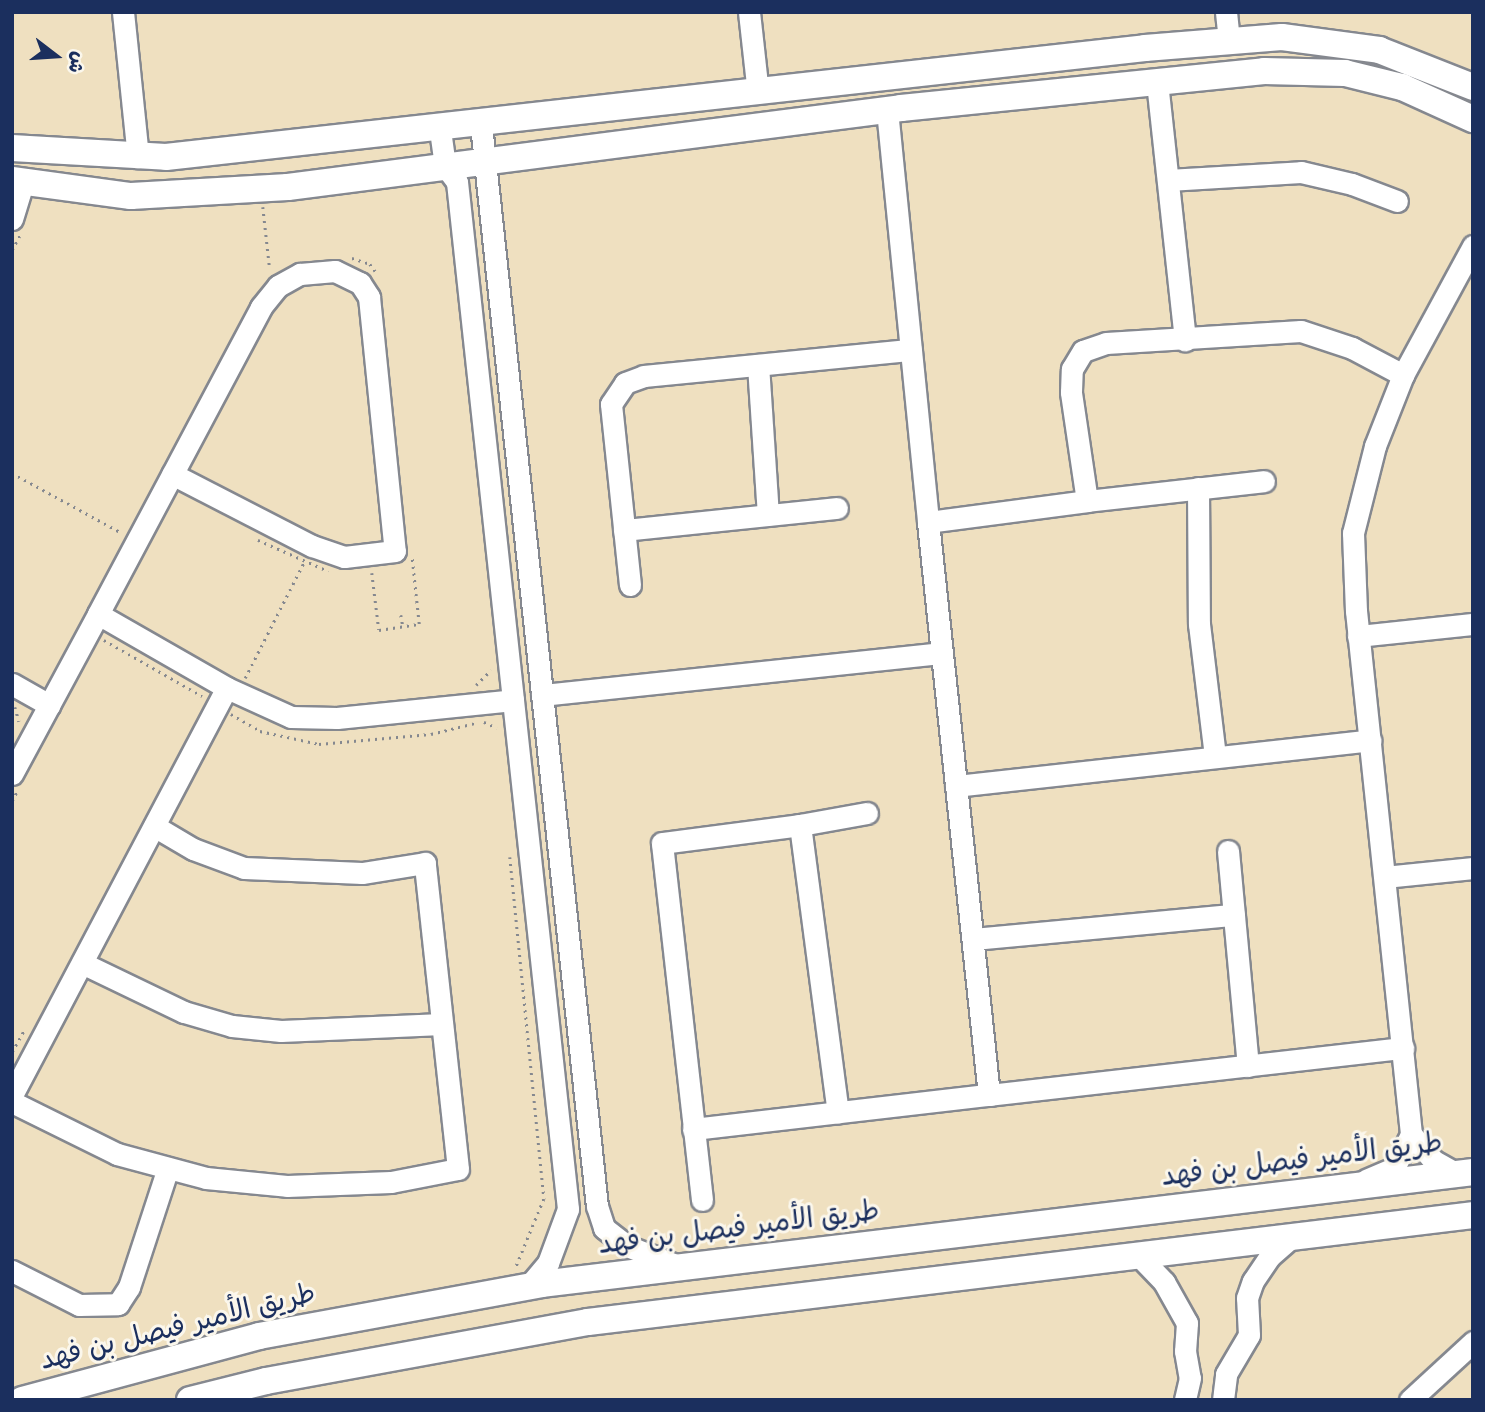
<!DOCTYPE html>
<meta charset="utf-8">
<style>
body{margin:0}
#map{position:relative;width:1485px;height:1412px;overflow:hidden;background:#efe0c0;font-family:Mynerve,"Playpen Sans Arabic",sans-serif}
div>[style]{position:absolute}
.path>*{height:2.5px;margin-top:-1.25px;transform-origin:0;background:repeating-linear-gradient(90deg,#85888f 0 2px,transparent 0 7px)}
.roads{filter:drop-shadow(2px 0 #85888f) drop-shadow(-2px 0 #85888f) drop-shadow(0 2px #85888f) drop-shadow(0 -2px #85888f)}
.minor>*{height:21px;margin:-10.5px;padding:0 10.5px;transform-origin:10.5px;border-radius:10.5px;background:#fff}
.major>*{height:26px;margin:-13px;padding:0 13px;transform-origin:13px;border-radius:13px;background:#fff}
span{translate:-50% -50%;white-space:nowrap;text-align:center;line-height:1.15;-webkit-text-stroke:6px #fbf7ec;paint-order:stroke}
.street-label{font-size:28px;color:#1b2f5e}
.frame{position:absolute;inset:0;border:14px solid #1b2f5e;pointer-events:none}
.north{position:absolute;left:21px;top:21px;width:70px;height:70px;-webkit-text-stroke:5px #fbf7ec;paint-order:stroke;rotate:107deg;font-size:19px;font-weight:700;line-height:28px;text-align:center;color:#1b2f5e}
.north::after{content:'';display:block;margin:auto;width:24px;height:32px;background:#1b2f5e;clip-path:polygon(50% 0,100% 100%,50% 72%,0 100%)}
</style>
<div id="map">
<div class="path">
<i style="left:263px;top:207px;width:63px;rotate:83.7deg"></i>
<i style="left:12px;top:250px;width:17px;rotate:-62deg"></i>
<i style="left:352px;top:258px;width:19px;rotate:18deg"></i>
<i style="left:370px;top:264px;width:9px;rotate:54deg"></i>
<i style="left:12px;top:473px;width:123px;rotate:28.6deg"></i>
<i style="left:258px;top:540px;width:77px;rotate:23.9deg"></i>
<i style="left:372px;top:573px;width:57px;rotate:83deg"></i>
<i style="left:379px;top:630px;width:40px;rotate:-8.5deg"></i>
<i style="left:419px;top:624px;width:66px;rotate:-96.1deg"></i>
<i style="left:401px;top:615px;width:11px;rotate:80deg"></i>
<i style="left:104px;top:640px;width:113px;rotate:29.7deg"></i>
<i style="left:245px;top:678px;width:130px;rotate:-63deg"></i>
<i style="left:476px;top:685px;width:21px;rotate:-45deg"></i>
<i style="left:15px;top:707px;width:15px;rotate:74deg"></i>
<i style="left:231px;top:714px;width:34px;rotate:30deg"></i>
<i style="left:260px;top:731px;width:60px;rotate:12.4deg"></i>
<i style="left:319px;top:744px;width:112px;rotate:-5.1deg"></i>
<i style="left:431px;top:734px;width:45px;rotate:-14deg"></i>
<i style="left:484px;top:722px;width:14px;rotate:25deg"></i>
<i style="left:12px;top:801px;width:11px;rotate:-63deg"></i>
<i style="left:510px;top:857px;width:344px;rotate:84.3deg"></i>
<i style="left:544px;top:1199px;width:74px;rotate:112.4deg"></i>
<i style="left:12px;top:1052px;width:25px;rotate:-61deg"></i>
</div>
<div class="roads">
<div class="minor">
<i style="left:123px;top:12px;width:146px;rotate:84.1deg"></i>
<i style="left:749px;top:12px;width:81px;rotate:83.7deg"></i>
<i style="left:1226px;top:12px;width:29px;rotate:84deg"></i>
<i style="left:1157px;top:82px;width:260px;rotate:83.8deg"></i>
<i style="left:887px;top:110px;width:414px;rotate:84.3deg"></i>
<i style="left:481px;top:125px;width:1087px;rotate:83.88deg"></i>
<i style="left:597px;top:1206px;width:23px;rotate:72deg"></i>
<i style="left:604px;top:1228px;width:29px;rotate:38deg"></i>
<i style="left:627px;top:1246px;width:58px;rotate:21.3deg"></i>
<i style="left:440px;top:130px;width:36px;rotate:82deg"></i>
<i style="left:445px;top:166px;width:20px;rotate:53deg"></i>
<i style="left:457px;top:182px;width:1033px;rotate:83.83deg"></i>
<i style="left:568px;top:1209px;width:58px;rotate:110.3deg"></i>
<i style="left:548px;top:1263px;width:31px;rotate:130deg"></i>
<i style="left:1168px;top:180px;width:133px;rotate:-3.4deg"></i>
<i style="left:1301px;top:172px;width:52px;rotate:13.2deg"></i>
<i style="left:1352px;top:184px;width:48px;rotate:20.7deg"></i>
<i style="left:12px;top:219px;width:39px;rotate:-73deg"></i>
<i style="left:758px;top:365px;width:150px;rotate:86.2deg"></i>
<i style="left:1198px;top:488px;width:136px;rotate:89.6deg"></i>
<i style="left:1199px;top:624px;width:134px;rotate:83.1deg"></i>
<i style="left:1087px;top:501px;width:178px;rotate:-6.4deg"></i>
<i style="left:624px;top:530px;width:214px;rotate:-5.9deg"></i>
<i style="left:630px;top:585px;width:182px;rotate:-96deg"></i>
<i style="left:611px;top:404px;width:25px;rotate:-56deg"></i>
<i style="left:625px;top:383px;width:20px;rotate:-20deg"></i>
<i style="left:644px;top:376px;width:268px;rotate:-5.6deg"></i>
<i style="left:98px;top:614px;width:348px;rotate:-62deg"></i>
<i style="left:261px;top:307px;width:27px;rotate:-51deg"></i>
<i style="left:278px;top:286px;width:25px;rotate:-29deg"></i>
<i style="left:300px;top:274px;width:35px;rotate:-5deg"></i>
<i style="left:335px;top:271px;width:28px;rotate:26deg"></i>
<i style="left:360px;top:283px;width:17px;rotate:57deg"></i>
<i style="left:369px;top:297px;width:255px;rotate:84.2deg"></i>
<i style="left:395px;top:551px;width:51px;rotate:173.3deg"></i>
<i style="left:344px;top:557px;width:34px;rotate:-161deg"></i>
<i style="left:312px;top:546px;width:157px;rotate:-152.8deg"></i>
<i style="left:1358px;top:636px;width:116px;rotate:-6deg"></i>
<i style="left:12px;top:684px;width:43px;rotate:29.6deg"></i>
<i style="left:542px;top:695px;width:402px;rotate:-6deg"></i>
<i style="left:12px;top:774px;width:182px;rotate:-61.7deg"></i>
<i style="left:98px;top:614px;width:149px;rotate:29.8deg"></i>
<i style="left:956px;top:786px;width:417px;rotate:-6.3deg"></i>
<i style="left:800px;top:825px;width:68px;rotate:-10.2deg"></i>
<i style="left:1228px;top:851px;width:216px;rotate:84.7deg"></i>
<i style="left:1385px;top:877px;width:88px;rotate:-5.8deg"></i>
<i style="left:973px;top:939px;width:262px;rotate:-5.3deg"></i>
<i style="left:82px;top:963px;width:113px;rotate:25.7deg"></i>
<i style="left:184px;top:1012px;width:50px;rotate:16.3deg"></i>
<i style="left:232px;top:1026px;width:49px;rotate:5.8deg"></i>
<i style="left:281px;top:1031px;width:161px;rotate:-2.5deg"></i>
<i style="left:12px;top:1095px;width:460px;rotate:-62.2deg"></i>
<i style="left:227px;top:688px;width:70px;rotate:24.4deg"></i>
<i style="left:291px;top:717px;width:46px;rotate:1.2deg"></i>
<i style="left:337px;top:718px;width:177px;rotate:-5.8deg"></i>
<i style="left:989px;top:1095px;width:417px;rotate:-6.5deg"></i>
<i style="left:12px;top:1102px;width:117px;rotate:26.3deg"></i>
<i style="left:117px;top:1154px;width:92px;rotate:15.1deg"></i>
<i style="left:206px;top:1178px;width:81px;rotate:5.6deg"></i>
<i style="left:287px;top:1186px;width:104px;rotate:-2.2deg"></i>
<i style="left:391px;top:1182px;width:68px;rotate:-11deg"></i>
<i style="left:458px;top:1169px;width:308px;rotate:-96.2deg"></i>
<i style="left:425px;top:863px;width:64px;rotate:171deg"></i>
<i style="left:362px;top:873px;width:118px;rotate:-177.6deg"></i>
<i style="left:244px;top:868px;width:54px;rotate:-159.6deg"></i>
<i style="left:193px;top:849px;width:45px;rotate:-149.5deg"></i>
<i style="left:693px;top:1129px;width:298px;rotate:-6.6deg"></i>
<i style="left:989px;top:1095px;width:576px;rotate:-96.08deg"></i>
<i style="left:928px;top:522px;width:160px;rotate:-7.5deg"></i>
<i style="left:1087px;top:501px;width:110px;rotate:-98.4deg"></i>
<i style="left:1071px;top:392px;width:23px;rotate:-88deg"></i>
<i style="left:1072px;top:369px;width:21px;rotate:-59deg"></i>
<i style="left:1083px;top:351px;width:24px;rotate:-19deg"></i>
<i style="left:1106px;top:343px;width:195px;rotate:-3.5deg"></i>
<i style="left:1301px;top:331px;width:54px;rotate:18.4deg"></i>
<i style="left:1352px;top:348px;width:58px;rotate:27.9deg"></i>
<i style="left:1411px;top:1134px;width:526px;rotate:-96deg"></i>
<i style="left:1356px;top:611px;width:78px;rotate:-92.2deg"></i>
<i style="left:1353px;top:533px;width:90px;rotate:-75.8deg"></i>
<i style="left:1375px;top:446px;width:76px;rotate:-68.5deg"></i>
<i style="left:1403px;top:375px;width:147px;rotate:-61.5deg"></i>
<i style="left:1366px;top:1180px;width:30px;rotate:-23deg"></i>
<i style="left:1394px;top:1168px;width:38px;rotate:-63deg"></i>
<i style="left:1411px;top:1134px;width:35px;rotate:50deg"></i>
<i style="left:1434px;top:1161px;width:26px;rotate:29deg"></i>
<i style="left:702px;top:1200px;width:359px;rotate:-96.4deg"></i>
<i style="left:662px;top:843px;width:139px;rotate:-7.4deg"></i>
<i style="left:800px;top:825px;width:290px;rotate:82.5deg"></i>
<i style="left:1140px;top:1257px;width:35px;rotate:46deg"></i>
<i style="left:1164px;top:1282px;width:47px;rotate:60.7deg"></i>
<i style="left:1187px;top:1323px;width:28px;rotate:94deg"></i>
<i style="left:1185px;top:1351px;width:27px;rotate:80deg"></i>
<i style="left:1190px;top:1378px;width:23px;rotate:103deg"></i>
<i style="left:12px;top:1271px;width:75px;rotate:26.9deg"></i>
<i style="left:79px;top:1305px;width:39px;rotate:-1deg"></i>
<i style="left:118px;top:1304px;width:20px;rotate:-57deg"></i>
<i style="left:129px;top:1287px;width:125px;rotate:-71.9deg"></i>
<i style="left:1223px;top:1400px;width:26px;rotate:-83deg"></i>
<i style="left:1226px;top:1374px;width:45px;rotate:-59.5deg"></i>
<i style="left:1249px;top:1335px;width:37px;rotate:-93deg"></i>
<i style="left:1247px;top:1298px;width:18px;rotate:-71deg"></i>
<i style="left:1253px;top:1281px;width:30px;rotate:-56deg"></i>
<i style="left:1270px;top:1256px;width:28px;rotate:-41deg"></i>
<i style="left:1410px;top:1400px;width:86px;rotate:-42.6deg"></i>
</div>
<div class="major">
<i style="left:12px;top:148px;width:154px;rotate:3.3deg"></i>
<i style="left:166px;top:157px;width:985px;rotate:-6.35deg"></i>
<i style="left:1145px;top:48px;width:137px;rotate:-4.6deg"></i>
<i style="left:1282px;top:37px;width:98px;rotate:7.6deg"></i>
<i style="left:1379px;top:50px;width:101px;rotate:21.5deg"></i>
<i style="left:12px;top:180px;width:120px;rotate:7.7deg"></i>
<i style="left:131px;top:196px;width:157px;rotate:-3.3deg"></i>
<i style="left:288px;top:187px;width:618px;rotate:-7.34deg"></i>
<i style="left:901px;top:108px;width:365px;rotate:-5.8deg"></i>
<i style="left:1264px;top:71px;width:81px;rotate:1.4deg"></i>
<i style="left:1345px;top:73px;width:59px;rotate:13.8deg"></i>
<i style="left:1402px;top:87px;width:78px;rotate:24.3deg"></i>
<i style="left:22px;top:1400px;width:245px;rotate:-15.1deg"></i>
<i style="left:259px;top:1336px;width:287px;rotate:-10.4deg"></i>
<i style="left:541px;top:1284px;width:939px;rotate:-6.85deg"></i>
<i style="left:190px;top:1400px;width:78px;rotate:-14deg"></i>
<i style="left:266px;top:1381px;width:327px;rotate:-10.4deg"></i>
<i style="left:588px;top:1322px;width:891px;rotate:-6.89deg"></i>
</div>
</div>
<div class="street-label">
<span style="left:1302px;top:1161px;rotate:-7deg">طريق الأمير فيصل بن فهد</span>
<span style="left:739px;top:1229px;rotate:-7deg">طريق الأمير فيصل بن فهد</span>
<span style="left:178px;top:1328px;rotate:-14deg">طريق الأمير فيصل بن فهد</span>
</div>
<div class="frame"></div>
<div class="north">ش</div>
</div>
